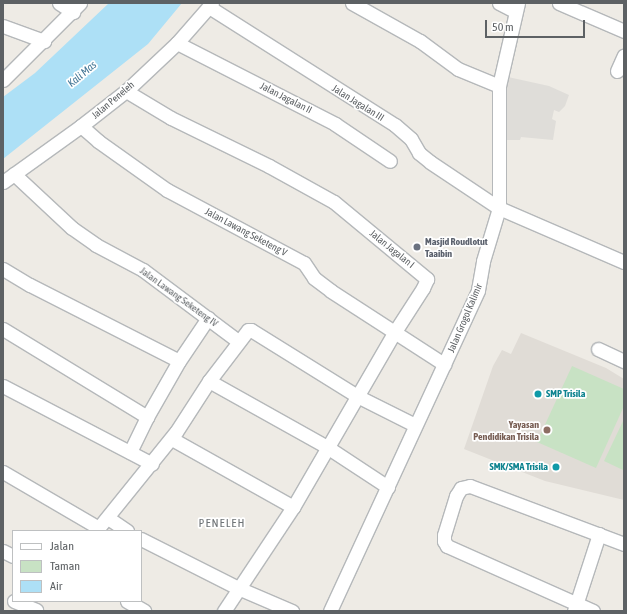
<!DOCTYPE html>
<style>
body{margin:0}
#map{position:relative;width:627px;height:614px;overflow:hidden;background:#eeebe5;font-family:"Asap Condensed",sans-serif}
div>[style]{position:absolute}
.industrial>*{inset:0;background:#dfddd9}
.education>*{inset:0;background:#e0dcd6}
.green>*{inset:0;background:#c8e2c4}
.water>*{inset:0;background:#ade0f6}
.roads{filter:drop-shadow(1px 0 #b5b8ba) drop-shadow(-1px 0 #b5b8ba) drop-shadow(0 1px #b5b8ba) drop-shadow(0 -1px #b5b8ba)}
.minor>*{height:13px;margin:-6.5px;padding:0 6.5px;transform-origin:6.5px;border-radius:6.5px;background:#fff}
.dots>*{width:11px;height:11px;translate:-50% -50%;box-sizing:border-box;border:2px solid #fff;border-radius:50%}
span{translate:-50% -50%;white-space:nowrap;text-align:center;line-height:1.15;-webkit-text-stroke:3.5px #fff;paint-order:stroke}
.street-label{font-size:10px;color:#5d6164}
.worship-label{font-size:10px;color:#5b616d;font-weight:700}
.left{translate:0 -50%;text-align:left}
.culture-label{font-size:10px;color:#0d838f;font-weight:700}
.right{translate:-100% -50%;text-align:right}
.education-label{font-size:10px;color:#785e54;font-weight:700}
.water-label{font-size:11px;color:#457796;font-style:italic}
.quarter-label{font-size:12px;color:#6e7376;letter-spacing:1px}
.frame{position:absolute;inset:0;border:4px solid #5d6164;pointer-events:none}
.legend{position:absolute;left:12px;top:530px;width:130px;height:72px;box-sizing:border-box;background:#fff;border:1px solid #bec0c1;margin:0;padding:5px 7px;list-style:none;font-size:12px;color:#5d6164}
.legend li{display:flex;align-items:center;gap:8px;height:20px}
.legend b{width:20px;border:1px solid #bec0c1}
.scale{position:absolute;left:485px;top:20px;width:100px;height:18px;box-sizing:border-box;border:2px solid #5d6164;border-top:0;padding-left:5px;font-size:12px;line-height:14px;white-space:nowrap;color:#5d6164;-webkit-text-stroke:3px #fff;paint-order:stroke}
</style>
<div id="map">
<div class="industrial">
<i style="clip-path:polygon(503px 76px,549px 86px,569px 95px,565px 106px,559px 112px,554px 110px,552px 119px,556px 121px,553px 140px,521px 137px,520px 140px,503px 140px)"></i>
</div>
<div class="education">
<i style="clip-path:polygon(521px 333px,606px 368px,624px 379px,624px 500px,545px 481px,464px 449px,493px 366px,502px 350px,511px 354px)"></i>
</div>
<div class="green">
<i style="clip-path:polygon(572px 366px,624px 389px,624px 406px,596px 468px,537px 442px)"></i>
<i style="clip-path:polygon(624px 419px,624px 467px,623px 470px,604px 461px)"></i>
</div>
<div class="water">
<i style="clip-path:polygon(109px 3px,182px 3px,148px 44px,3px 159px,3px 97px,35px 73px)"></i>
</div>
<div class="roads">
<div class="minor">
<i style="left:59px;top:3px;width:17px;rotate:33deg"></i>
<i style="left:352px;top:3px;width:78px;rotate:29.2deg"></i>
<i style="left:420px;top:41px;width:47px;rotate:36.4deg"></i>
<i style="left:458px;top:69px;width:44px;rotate:22.5deg"></i>
<i style="left:499px;top:3px;width:18px;rotate:27deg"></i>
<i style="left:559px;top:3px;width:71px;rotate:23.3deg"></i>
<i style="left:209px;top:7px;width:220px;rotate:32.4deg"></i>
<i style="left:395px;top:125px;width:21px;rotate:41deg"></i>
<i style="left:411px;top:139px;width:16px;rotate:60deg"></i>
<i style="left:419px;top:153px;width:14px;rotate:39deg"></i>
<i style="left:430px;top:162px;width:83px;rotate:33.7deg"></i>
<i style="left:499px;top:208px;width:136px;rotate:23.4deg"></i>
<i style="left:3px;top:26px;width:44px;rotate:20.1deg"></i>
<i style="left:177px;top:43px;width:178px;rotate:27.1deg"></i>
<i style="left:335px;top:124px;width:66px;rotate:33.9deg"></i>
<i style="left:617px;top:71px;width:17px;rotate:-66deg"></i>
<i style="left:3px;top:80px;width:109px;rotate:-45deg"></i>
<i style="left:126px;top:91px;width:52px;rotate:31deg"></i>
<i style="left:171px;top:118px;width:109px;rotate:26.1deg"></i>
<i style="left:269px;top:166px;width:74px;rotate:29deg"></i>
<i style="left:334px;top:202px;width:121px;rotate:39.6deg"></i>
<i style="left:427px;top:279px;width:10px;rotate:114deg"></i>
<i style="left:423px;top:288px;width:54px;rotate:122.8deg"></i>
<i style="left:394px;top:333px;width:201px;rotate:120.1deg"></i>
<i style="left:293px;top:507px;width:125px;rotate:123.6deg"></i>
<i style="left:81px;top:126px;width:23px;rotate:41deg"></i>
<i style="left:98px;top:141px;width:85px;rotate:35.4deg"></i>
<i style="left:167px;top:190px;width:155px;rotate:28.1deg"></i>
<i style="left:304px;top:263px;width:18px;rotate:56deg"></i>
<i style="left:314px;top:278px;width:21px;rotate:37deg"></i>
<i style="left:331px;top:291px;width:135px;rotate:32.9deg"></i>
<i style="left:14px;top:174px;width:79px;rotate:43deg"></i>
<i style="left:72px;top:228px;width:29px;rotate:35deg"></i>
<i style="left:96px;top:245px;width:53px;rotate:28deg"></i>
<i style="left:143px;top:270px;width:119px;rotate:36.8deg"></i>
<i style="left:3px;top:182px;width:96px;rotate:-35.7deg"></i>
<i style="left:81px;top:126px;width:57px;rotate:-37.9deg"></i>
<i style="left:126px;top:91px;width:70px;rotate:-43.3deg"></i>
<i style="left:177px;top:43px;width:53px;rotate:-48.8deg"></i>
<i style="left:3px;top:269px;width:31px;rotate:31deg"></i>
<i style="left:30px;top:285px;width:167px;rotate:27deg"></i>
<i style="left:3px;top:329px;width:169px;rotate:31.4deg"></i>
<i style="left:598px;top:349px;width:29px;rotate:25deg"></i>
<i style="left:209px;top:381px;width:135px;rotate:29.2deg"></i>
<i style="left:327px;top:447px;width:73px;rotate:33.3deg"></i>
<i style="left:3px;top:386px;width:168px;rotate:27.6deg"></i>
<i style="left:172px;top:439px;width:139px;rotate:29.3deg"></i>
<i style="left:130px;top:452px;width:39px;rotate:-64deg"></i>
<i style="left:147px;top:417px;width:64px;rotate:-60.3deg"></i>
<i style="left:179px;top:361px;width:52px;rotate:-56deg"></i>
<i style="left:3px;top:472px;width:111px;rotate:30.3deg"></i>
<i style="left:108px;top:518px;width:23px;rotate:34deg"></i>
<i style="left:96px;top:531px;width:127px;rotate:-51.1deg"></i>
<i style="left:176px;top:432px;width:61px;rotate:-57.1deg"></i>
<i style="left:209px;top:381px;width:64px;rotate:-52.6deg"></i>
<i style="left:248px;top:330px;width:3px"></i>
<i style="left:251px;top:330px;width:125px;rotate:31.9deg"></i>
<i style="left:357px;top:396px;width:65px;rotate:26.6deg"></i>
<i style="left:141px;top:539px;width:109px;rotate:26.8deg"></i>
<i style="left:238px;top:588px;width:59px;rotate:23.1deg"></i>
<i style="left:3px;top:551px;width:11px;rotate:27deg"></i>
<i style="left:14px;top:601px;width:24px;rotate:22deg"></i>
<i style="left:127px;top:601px;width:20px;rotate:30deg"></i>
<i style="left:330px;top:611px;width:353px;rotate:-65.2deg"></i>
<i style="left:478px;top:290px;width:29px;rotate:-80deg"></i>
<i style="left:483px;top:261px;width:55px;rotate:-73.2deg"></i>
<i style="left:499px;top:208px;width:122px;rotate:-90deg"></i>
<i style="left:499px;top:86px;width:85px;rotate:-77.1deg"></i>
<i style="left:574px;top:611px;width:81px;rotate:-72deg"></i>
<i style="left:593px;top:611px;width:160px;rotate:-156deg"></i>
<i style="left:447px;top:546px;width:6px;rotate:-121deg"></i>
<i style="left:444px;top:541px;width:6px;rotate:-90deg"></i>
<i style="left:444px;top:535px;width:41px;rotate:-72.9deg"></i>
<i style="left:456px;top:496px;width:9px;rotate:-58deg"></i>
<i style="left:461px;top:488px;width:9px;rotate:-13deg"></i>
<i style="left:470px;top:486px;width:165px;rotate:20.6deg"></i>
</div>
</div>
<div class="dots">
<i style="left:417px;top:247px;background:#6b7280"></i>
<i style="left:538px;top:394px;background:#0f9aa8"></i>
<i style="left:547px;top:430px;background:#8d6e63"></i>
<i style="left:556px;top:467px;background:#0f9aa8"></i>
</div>
<div class="street-label">
<span style="left:286px;top:98px;rotate:27deg">Jalan Jagalan II</span>
<span style="left:113px;top:100px;rotate:-40deg">Jalan Peneleh</span>
<span style="left:358px;top:103px;rotate:32deg">Jalan Jagalan III</span>
<span style="left:246px;top:232px;rotate:28deg">Jalan Lawang Seketeng V</span>
<span style="left:392px;top:249px;rotate:39deg">Jalan Jagalan I</span>
<span style="left:179px;top:297px;rotate:36deg">Jalan Lawang Seketeng IV</span>
<span style="left:465px;top:318px;rotate:-67deg">Jalan Grogol Kalimir</span>
</div>
<div class="worship-label">
<span class="left" style="left:425px;top:247px">Masjid Roudlotut<br>Taaibin</span>
</div>
<div class="culture-label">
<span class="left" style="left:546px;top:394px">SMP Trisila</span>
<span class="right" style="left:548px;top:467px">SMK/SMA Trisila</span>
</div>
<div class="education-label">
<span class="right" style="left:539px;top:430px">Yayasan<br>Pendidikan Trisila</span>
</div>
<div class="water-label">
<span style="left:82px;top:74px;rotate:-40deg">Kali Mas</span>
</div>
<div class="quarter-label">
<span style="left:222px;top:524px">PENELEH</span>
</div>
<div class="frame"></div>
<ul class="legend">
<li><b style="height:5px;background:#fff"></b>Jalan</li>
<li><b style="height:11px;background:#c8e2c4"></b>Taman</li>
<li><b style="height:11px;background:#ade0f6"></b>Air</li>
</ul>
<div class="scale">50 m</div>
</div>
